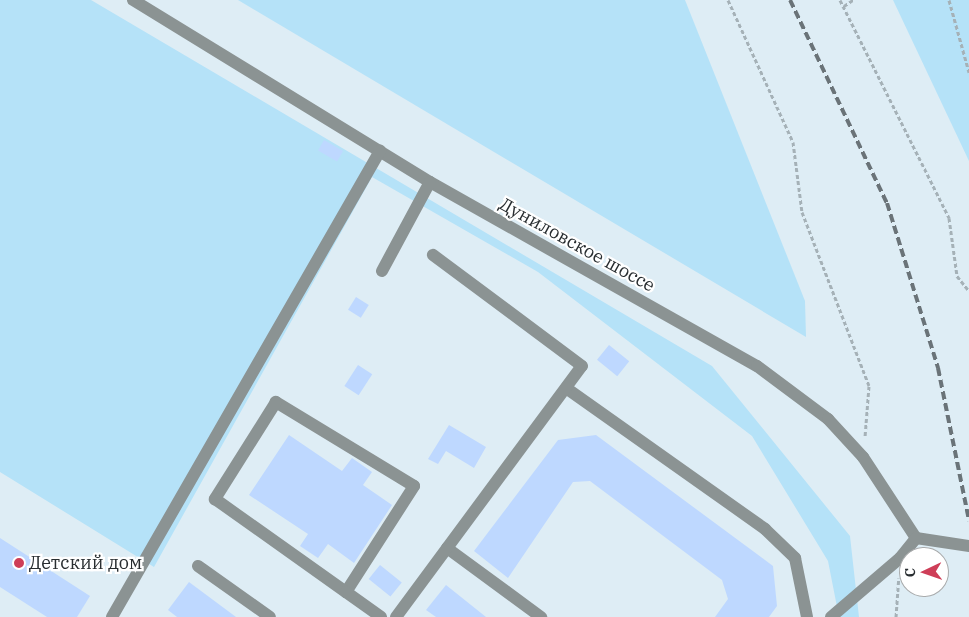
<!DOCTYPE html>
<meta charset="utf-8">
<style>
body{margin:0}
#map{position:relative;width:969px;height:617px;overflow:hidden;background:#deedf5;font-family:"IBM Plex Serif",serif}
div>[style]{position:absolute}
.green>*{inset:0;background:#b5e2f8}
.building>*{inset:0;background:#bed8ff;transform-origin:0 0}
.path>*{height:3px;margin-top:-1.5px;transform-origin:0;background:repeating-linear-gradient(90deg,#a5b1b7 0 4px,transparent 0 6.5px)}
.minor>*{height:12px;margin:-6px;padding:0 6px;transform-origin:6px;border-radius:6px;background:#8b9393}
.rail>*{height:4px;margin-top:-2px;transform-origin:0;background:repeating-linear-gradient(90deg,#6a7378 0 8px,transparent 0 12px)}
.dots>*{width:14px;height:14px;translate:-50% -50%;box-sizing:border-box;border:2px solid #fff;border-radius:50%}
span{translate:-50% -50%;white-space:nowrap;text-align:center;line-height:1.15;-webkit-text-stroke:4.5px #fff;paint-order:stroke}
.street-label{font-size:18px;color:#282d30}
.poi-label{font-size:18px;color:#282d30}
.left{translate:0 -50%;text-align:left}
.north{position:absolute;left:899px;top:547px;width:50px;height:50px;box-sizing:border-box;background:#fff;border:1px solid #a9abac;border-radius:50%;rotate:267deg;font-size:14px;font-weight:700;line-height:20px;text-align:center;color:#282d30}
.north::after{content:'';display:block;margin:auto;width:18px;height:22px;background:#ce3e58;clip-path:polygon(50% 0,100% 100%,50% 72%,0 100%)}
</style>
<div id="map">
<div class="green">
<i style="clip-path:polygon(0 0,91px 0,712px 366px,850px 536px,859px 617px,839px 617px,828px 561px,752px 436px,538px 272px,372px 177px,154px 567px,0 472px)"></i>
<i style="clip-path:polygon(238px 0,685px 0,805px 301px,806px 337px)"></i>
<i style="clip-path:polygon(893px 0,969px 0,969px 161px)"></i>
</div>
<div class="building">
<i style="left:324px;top:140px;width:22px;height:12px;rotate:30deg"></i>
<i style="left:356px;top:297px;width:15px;height:15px;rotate:32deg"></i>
<i style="left:609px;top:345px;width:26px;height:19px;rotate:39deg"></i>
<i style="left:358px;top:365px;width:17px;height:25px;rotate:33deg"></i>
<i style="clip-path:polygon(449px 425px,486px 447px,474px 468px,446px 451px,438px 464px,428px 459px)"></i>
<i style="clip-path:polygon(289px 435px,342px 471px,352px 458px,372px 472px,363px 485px,392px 505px,354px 563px,328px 544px,318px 558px,300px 546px,308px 534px,249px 495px)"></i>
<i style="clip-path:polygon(596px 435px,773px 566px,777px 606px,769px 617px,715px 617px,728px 599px,722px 580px,590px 481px,573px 482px,508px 578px,474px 551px,558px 440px)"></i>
<i style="clip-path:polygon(0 538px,90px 596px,77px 617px,47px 617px,0 587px)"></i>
<i style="left:380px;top:565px;width:28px;height:18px;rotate:39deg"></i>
<i style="clip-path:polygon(189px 582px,236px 617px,177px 617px,168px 610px)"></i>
<i style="clip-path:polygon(446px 585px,486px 617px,436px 617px,426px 610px)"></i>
</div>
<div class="path">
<i style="left:728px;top:0;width:156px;rotate:65.4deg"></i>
<i style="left:793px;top:142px;width:71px;rotate:82.7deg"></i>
<i style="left:802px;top:212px;width:186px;rotate:68.9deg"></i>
<i style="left:869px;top:386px;width:51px;rotate:94.5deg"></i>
<i style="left:840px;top:0;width:244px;rotate:63.4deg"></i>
<i style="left:949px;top:218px;width:59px;rotate:82.1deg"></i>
<i style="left:957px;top:276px;width:19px;rotate:51deg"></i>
<i style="left:949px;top:0;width:75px;rotate:74.5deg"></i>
<i style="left:844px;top:6px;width:11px;rotate:-34deg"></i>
<i style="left:896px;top:617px;width:39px;rotate:-86deg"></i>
</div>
<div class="minor">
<i style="left:133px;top:0;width:348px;rotate:31.5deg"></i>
<i style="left:430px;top:182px;width:375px;rotate:29.4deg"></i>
<i style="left:757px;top:366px;width:89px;rotate:36.7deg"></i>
<i style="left:828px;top:419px;width:52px;rotate:47.4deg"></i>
<i style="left:863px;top:457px;width:97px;rotate:56.8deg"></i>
<i style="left:916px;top:538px;width:54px;rotate:8.6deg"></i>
<i style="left:382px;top:271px;width:101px;rotate:-61.7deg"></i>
<i style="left:566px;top:388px;width:244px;rotate:35.3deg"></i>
<i style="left:765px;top:529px;width:42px;rotate:44deg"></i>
<i style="left:795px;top:558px;width:60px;rotate:78.5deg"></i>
<i style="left:447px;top:548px;width:117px;rotate:36.3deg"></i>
<i style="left:198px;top:566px;width:88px;rotate:35.3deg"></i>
<i style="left:346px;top:592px;width:126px;rotate:-57.3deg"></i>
<i style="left:414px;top:486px;width:162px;rotate:-148.7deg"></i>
<i style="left:276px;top:402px;width:115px;rotate:122.2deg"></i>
<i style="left:215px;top:499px;width:161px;rotate:35.4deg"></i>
<i style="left:346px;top:592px;width:43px;rotate:35.5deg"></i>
<i style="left:112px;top:617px;width:538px;rotate:-60.1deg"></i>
<i style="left:396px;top:617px;width:312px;rotate:-53.5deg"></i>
<i style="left:582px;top:366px;width:186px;rotate:-143.3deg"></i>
<i style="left:831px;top:617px;width:91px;rotate:-40.5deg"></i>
<i style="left:900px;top:558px;width:26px;rotate:-51deg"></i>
</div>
<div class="rail">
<i style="left:790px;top:0;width:225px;rotate:64.5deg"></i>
<i style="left:887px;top:203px;width:173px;rotate:72.8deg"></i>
<i style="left:938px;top:368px;width:156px;rotate:78.5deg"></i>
</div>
<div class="dots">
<i style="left:19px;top:563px;background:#ce3e58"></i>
</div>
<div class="street-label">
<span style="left:577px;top:245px;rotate:29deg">Дуниловское шоссе</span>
</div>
<div class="poi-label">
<span class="left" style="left:29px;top:563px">Детский дом</span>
</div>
<div class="north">С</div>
</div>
